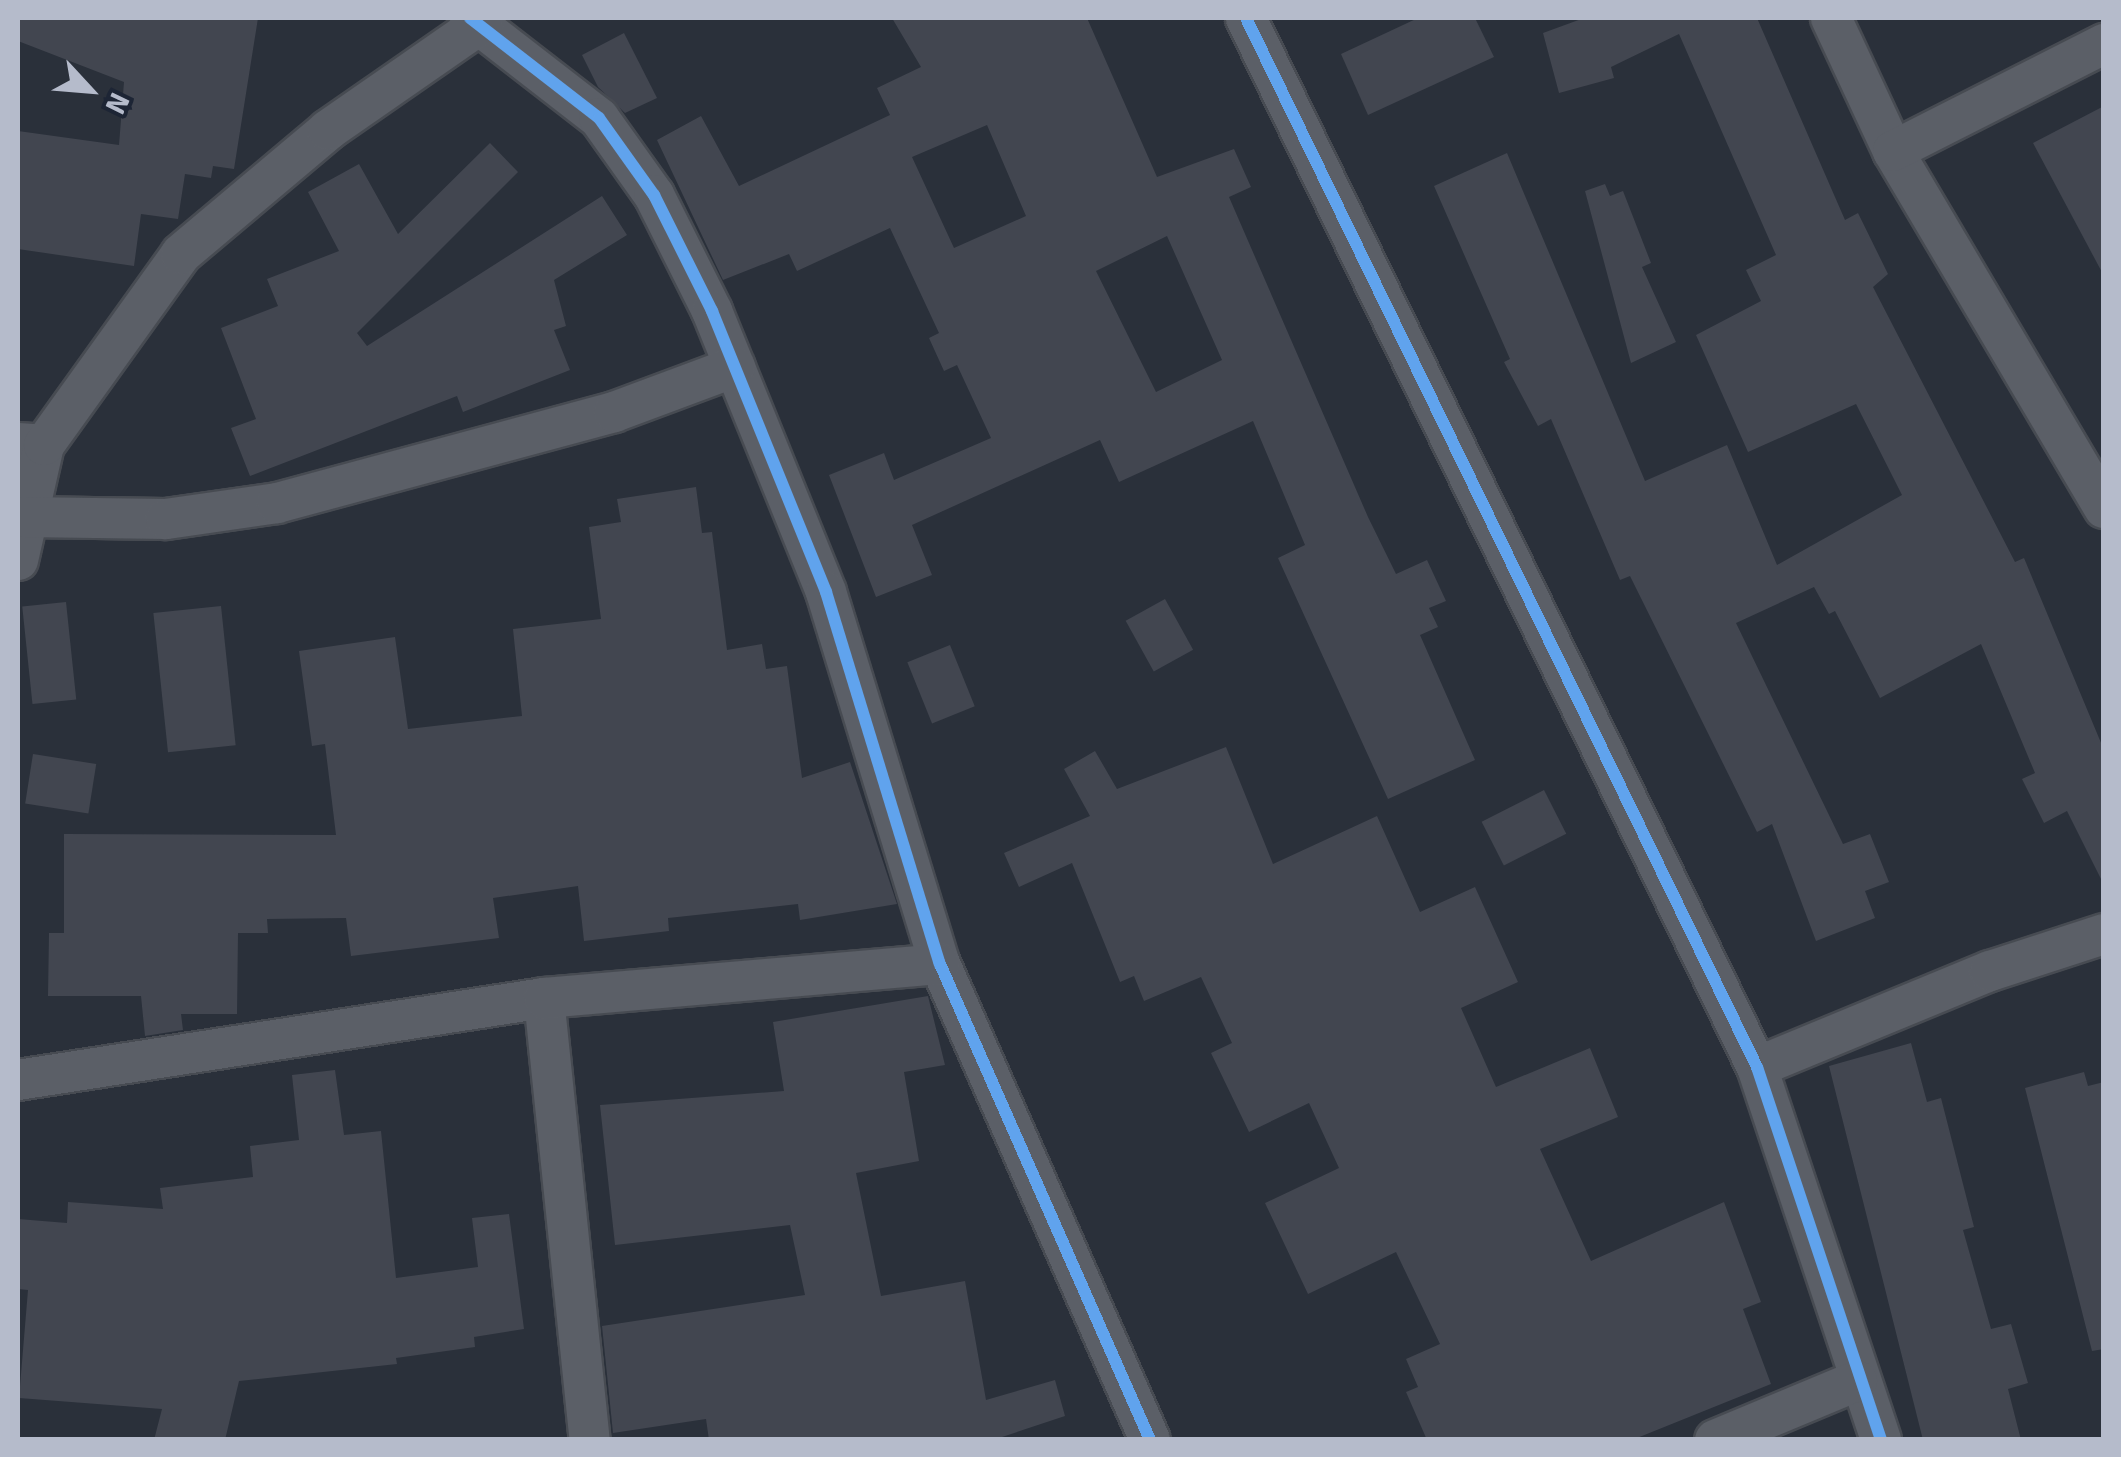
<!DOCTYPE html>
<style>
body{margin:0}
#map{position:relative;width:2121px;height:1457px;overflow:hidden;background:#2a303a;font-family:Signika,sans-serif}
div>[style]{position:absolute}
.building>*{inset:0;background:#424650;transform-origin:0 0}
.roads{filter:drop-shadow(2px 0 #474b52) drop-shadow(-2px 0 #474b52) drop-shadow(0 2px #474b52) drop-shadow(0 -2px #474b52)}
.street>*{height:40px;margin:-20px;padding:0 20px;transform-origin:20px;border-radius:20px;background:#5b5f67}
.cycleway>*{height:12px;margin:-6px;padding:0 6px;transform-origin:6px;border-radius:6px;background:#60a3ed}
span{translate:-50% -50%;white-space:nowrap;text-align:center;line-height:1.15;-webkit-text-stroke:8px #1d2535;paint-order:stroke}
.frame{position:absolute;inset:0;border:20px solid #b5bbcb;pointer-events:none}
.north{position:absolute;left:40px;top:40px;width:100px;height:100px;-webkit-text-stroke:8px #1d2535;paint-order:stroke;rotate:116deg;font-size:28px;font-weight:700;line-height:40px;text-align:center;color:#b5bbcb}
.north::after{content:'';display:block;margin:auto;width:35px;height:45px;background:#b5bbcb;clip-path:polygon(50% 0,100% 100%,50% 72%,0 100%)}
</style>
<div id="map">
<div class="building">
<i style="clip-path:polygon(18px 18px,258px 18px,234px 169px,213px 166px,211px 178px,185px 174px,178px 219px,141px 214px,134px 266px,18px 249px,18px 131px,119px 145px,124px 82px,18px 41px)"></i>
<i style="clip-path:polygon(evenodd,892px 18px,1087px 18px,1157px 177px,1234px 149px,1251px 187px,1229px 197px,1368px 517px,1396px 574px,1427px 560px,1446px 601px,1429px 608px,1438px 627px,1420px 635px,1475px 760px,1388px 799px,1278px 558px,1305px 545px,1253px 421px,1119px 482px,1100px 440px,912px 525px,932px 575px,876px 597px,829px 475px,884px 453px,894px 480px,991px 438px,957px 365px,944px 371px,929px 338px,939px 333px,890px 228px,797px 271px,789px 254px,723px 280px,657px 140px,701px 116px,739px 186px,890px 115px,877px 88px,921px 67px,892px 18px,987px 125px,1026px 216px,954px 248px,912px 157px,987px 125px,892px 18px,1167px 236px,1222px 360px,1156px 392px,1096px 271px,1167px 236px)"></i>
<i style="clip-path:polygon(1418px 18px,1475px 18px,1494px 57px,1368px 115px,1341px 54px)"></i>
<i style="clip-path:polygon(1584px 18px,1757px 18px,1845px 220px,1858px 213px,1888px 274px,1873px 287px,2015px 562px,2024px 558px,2104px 750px,2104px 885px,2067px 811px,2044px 823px,2022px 779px,2035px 773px,1981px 644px,1880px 698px,1835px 611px,1829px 614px,1814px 587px,1736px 623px,1843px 844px,1870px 834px,1889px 882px,1865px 891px,1875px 918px,1816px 941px,1772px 824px,1757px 832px,1630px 576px,1620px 580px,1551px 419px,1538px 426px,1504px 362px,1510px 359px,1434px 186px,1507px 153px,1645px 481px,1727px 445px,1777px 565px,1902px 495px,1856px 404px,1748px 452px,1696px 335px,1761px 301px,1746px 270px,1776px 255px,1679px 34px,1611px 67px,1614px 78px,1559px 93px,1543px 33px)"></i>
<i style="clip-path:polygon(624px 33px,657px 98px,625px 113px,598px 87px,582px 55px)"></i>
<i style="clip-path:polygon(2104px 106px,2104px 276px,2033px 143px)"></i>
<i style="clip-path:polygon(490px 143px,518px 172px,357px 333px,367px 346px,602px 196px,627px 235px,554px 280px,566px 326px,554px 330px,570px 370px,463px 412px,457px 396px,250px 476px,231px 428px,256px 419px,221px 328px,278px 306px,267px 279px,339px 251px,308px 192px,359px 164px,398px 234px)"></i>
<i style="clip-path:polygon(1605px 184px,1610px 196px,1623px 191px,1651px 263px,1642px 267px,1676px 342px,1631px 363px,1585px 191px)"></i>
<i style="clip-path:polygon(696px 487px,702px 533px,712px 532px,727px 650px,762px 644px,766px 669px,787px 666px,802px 778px,850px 762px,897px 904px,800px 920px,798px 904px,668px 918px,669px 931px,584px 941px,578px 886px,493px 898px,499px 938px,351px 956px,346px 918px,267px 919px,268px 933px,238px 933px,237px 1014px,181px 1014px,183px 1030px,145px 1036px,141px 996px,48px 996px,49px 933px,64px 933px,64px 834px,336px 835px,325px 744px,312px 746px,299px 651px,395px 637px,408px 729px,522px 716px,513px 629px,601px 619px,589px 527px,621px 522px,617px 499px)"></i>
<i style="left:1165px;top:599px;width:58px;height:45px;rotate:61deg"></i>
<i style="left:66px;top:602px;width:98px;height:44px;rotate:84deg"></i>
<i style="left:221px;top:606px;width:140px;height:68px;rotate:84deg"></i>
<i style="left:950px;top:645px;width:66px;height:46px;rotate:68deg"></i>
<i style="clip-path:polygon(1226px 747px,1273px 864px,1377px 816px,1420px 912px,1475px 887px,1518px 982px,1461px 1008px,1496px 1087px,1590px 1048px,1618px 1117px,1540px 1149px,1591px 1261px,1724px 1202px,1761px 1302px,1743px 1309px,1771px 1384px,1632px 1440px,1427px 1440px,1406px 1392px,1418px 1387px,1406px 1359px,1440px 1344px,1396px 1252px,1308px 1294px,1265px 1203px,1339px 1168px,1309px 1103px,1249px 1132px,1211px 1053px,1232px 1043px,1201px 977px,1144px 1001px,1134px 976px,1120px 982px,1072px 863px,1019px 887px,1004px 853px,1090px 816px,1064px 769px,1095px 751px,1117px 789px)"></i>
<i style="left:33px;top:754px;width:64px;height:50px;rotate:9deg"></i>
<i style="left:1544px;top:790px;width:49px;height:70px;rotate:63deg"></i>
<i style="clip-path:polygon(928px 996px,945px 1065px,904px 1072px,919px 1161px,856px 1173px,881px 1296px,965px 1281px,986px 1400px,1055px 1380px,1065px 1416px,993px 1440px,709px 1440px,706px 1419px,613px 1433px,602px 1326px,805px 1295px,790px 1225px,615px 1245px,600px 1105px,784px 1091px,773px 1022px)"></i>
<i style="clip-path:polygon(1911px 1043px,1927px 1102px,1941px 1098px,1974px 1227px,1963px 1230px,1991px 1329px,2011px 1324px,2028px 1383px,2008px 1389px,2021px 1440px,1923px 1440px,1829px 1066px)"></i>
<i style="clip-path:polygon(335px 1070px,344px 1135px,381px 1131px,396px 1278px,478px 1267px,472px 1218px,509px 1214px,524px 1329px,474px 1337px,475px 1347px,396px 1358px,397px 1364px,239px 1381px,225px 1440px,154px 1440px,162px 1409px,19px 1398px,28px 1290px,18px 1289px,18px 1219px,67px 1223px,68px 1202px,163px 1209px,160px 1188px,253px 1177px,250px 1146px,299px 1140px,292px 1075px)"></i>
<i style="clip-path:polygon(2084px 1072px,2088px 1086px,2104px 1082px,2104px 1349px,2092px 1351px,2025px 1088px)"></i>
</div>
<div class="roads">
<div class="street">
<i style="left:470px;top:18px;width:163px;rotate:37.8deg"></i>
<i style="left:599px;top:118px;width:95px;rotate:54.5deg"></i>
<i style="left:654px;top:195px;width:130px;rotate:63.4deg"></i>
<i style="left:712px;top:311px;width:303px;rotate:67.9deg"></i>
<i style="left:826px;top:592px;width:389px;rotate:73deg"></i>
<i style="left:940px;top:964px;width:520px;rotate:66.19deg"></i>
<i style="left:1246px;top:18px;width:1167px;rotate:64.03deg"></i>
<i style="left:1757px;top:1067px;width:393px;rotate:71.6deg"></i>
<i style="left:1831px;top:18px;width:147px;rotate:65deg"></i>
<i style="left:1893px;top:151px;width:415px;rotate:59.4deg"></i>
<i style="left:1893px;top:151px;width:237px;rotate:-26.9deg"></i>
<i style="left:18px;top:443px;width:26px;rotate:4deg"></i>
<i style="left:44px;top:445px;width:118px;rotate:102.7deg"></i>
<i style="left:44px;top:445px;width:235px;rotate:-54.3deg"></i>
<i style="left:181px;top:254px;width:192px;rotate:-40.1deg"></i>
<i style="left:328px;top:130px;width:188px;rotate:-34.8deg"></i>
<i style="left:23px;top:517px;width:143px;rotate:0.8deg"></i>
<i style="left:166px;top:519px;width:112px;rotate:-8.2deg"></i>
<i style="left:277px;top:503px;width:349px;rotate:-15.1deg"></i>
<i style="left:614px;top:412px;width:129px;rotate:-20.4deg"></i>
<i style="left:544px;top:998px;width:444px;rotate:84.1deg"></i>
<i style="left:1757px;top:1067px;width:252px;rotate:-22.4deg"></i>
<i style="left:1990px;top:971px;width:120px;rotate:-18deg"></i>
<i style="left:18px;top:1080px;width:532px;rotate:-8.86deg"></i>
<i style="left:544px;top:998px;width:397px;rotate:-4.9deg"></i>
<i style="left:1715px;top:1440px;width:154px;rotate:-22.6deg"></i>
</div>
</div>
<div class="cycleway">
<i style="left:470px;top:18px;width:163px;rotate:37.8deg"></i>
<i style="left:599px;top:118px;width:95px;rotate:54.5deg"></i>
<i style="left:654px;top:195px;width:130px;rotate:63.4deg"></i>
<i style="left:712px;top:311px;width:303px;rotate:67.9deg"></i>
<i style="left:826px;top:592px;width:389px;rotate:73deg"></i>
<i style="left:940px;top:964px;width:520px;rotate:66.19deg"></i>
<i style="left:1246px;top:18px;width:1167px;rotate:64.03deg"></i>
<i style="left:1757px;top:1067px;width:393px;rotate:71.6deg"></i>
</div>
<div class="frame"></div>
<div class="north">N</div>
</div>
